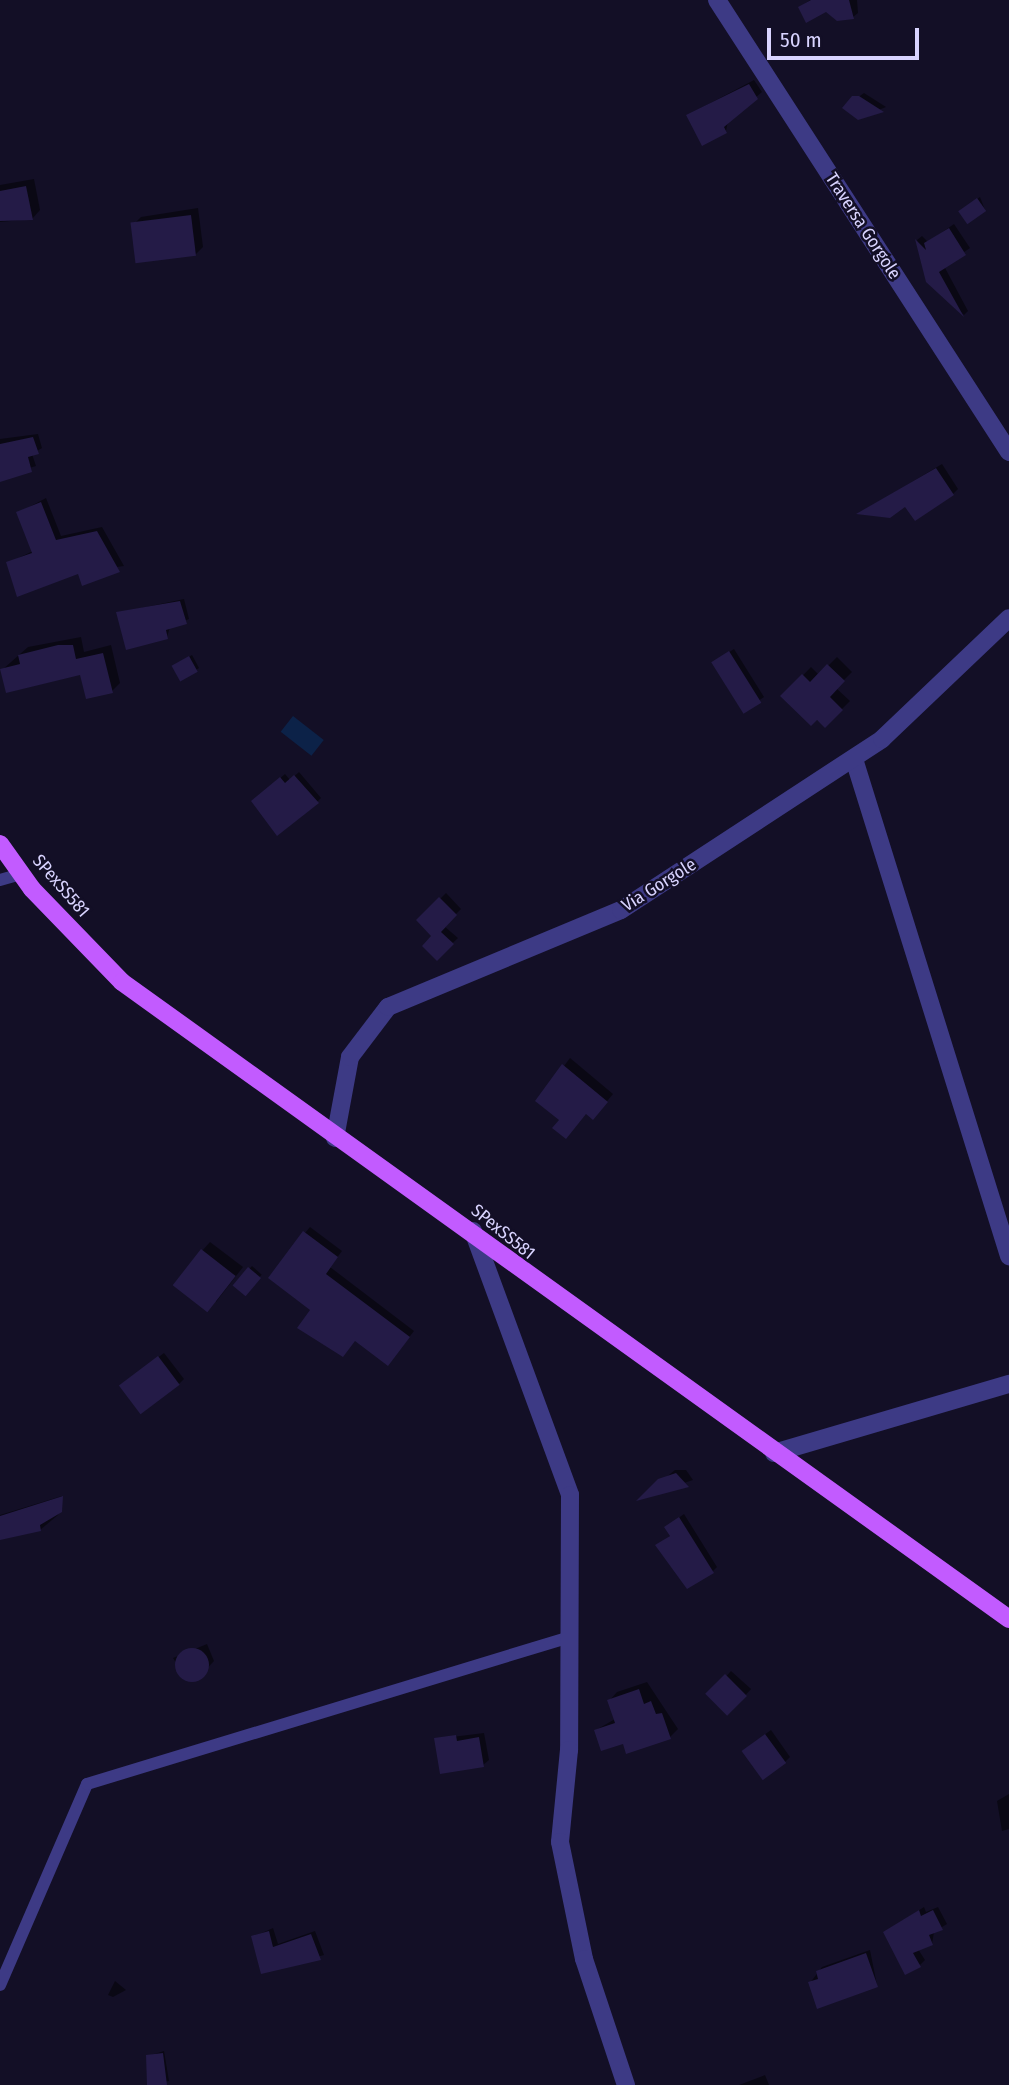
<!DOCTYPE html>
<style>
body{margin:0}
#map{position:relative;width:1009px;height:2085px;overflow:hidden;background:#130f26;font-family:"Fira Sans Condensed",sans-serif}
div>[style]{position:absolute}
.water>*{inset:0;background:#0c2248;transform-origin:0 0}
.shadow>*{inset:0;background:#0007;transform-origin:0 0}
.building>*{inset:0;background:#241b47;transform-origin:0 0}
.round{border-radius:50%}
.lane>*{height:12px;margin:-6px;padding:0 6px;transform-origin:6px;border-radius:6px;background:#3d3a85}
.street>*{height:18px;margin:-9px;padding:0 9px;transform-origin:9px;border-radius:9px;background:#3d3a85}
.primary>*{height:18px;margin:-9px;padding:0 9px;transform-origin:9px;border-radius:9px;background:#c25bff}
span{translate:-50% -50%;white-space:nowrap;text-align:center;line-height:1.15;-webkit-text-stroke:5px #130f26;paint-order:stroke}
.street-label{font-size:18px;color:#d9d4ff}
.scale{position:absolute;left:767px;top:28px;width:152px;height:32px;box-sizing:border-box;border:4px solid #d9d4ff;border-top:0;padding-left:9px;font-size:21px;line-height:24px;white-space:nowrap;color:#d9d4ff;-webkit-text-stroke:5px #130f26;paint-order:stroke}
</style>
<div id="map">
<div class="water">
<i style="left:293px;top:716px;width:39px;height:20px;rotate:38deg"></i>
</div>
<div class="shadow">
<i style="clip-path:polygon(810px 0,857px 0,858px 13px,853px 17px,800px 7px)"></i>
<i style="clip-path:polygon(754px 80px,762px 92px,728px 121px,726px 131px,688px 115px)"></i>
<i style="clip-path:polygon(864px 93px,886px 107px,859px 118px,849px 104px)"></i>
<i style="clip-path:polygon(34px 179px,40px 210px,32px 219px,0 222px,0 185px)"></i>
<i style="clip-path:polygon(980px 197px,985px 210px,962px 209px)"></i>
<i style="clip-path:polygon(198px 208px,203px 247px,195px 255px,133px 225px,141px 217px)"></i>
<i style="clip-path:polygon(954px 224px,970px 248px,944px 266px,968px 311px,964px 315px,928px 281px,917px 240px,922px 236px,928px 242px)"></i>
<i style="clip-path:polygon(38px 434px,42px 448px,32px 454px,36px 466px,0 477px,0 439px)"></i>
<i style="clip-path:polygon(942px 464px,958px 489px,953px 494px,860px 513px)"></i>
<i style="clip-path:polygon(46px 498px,61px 536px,102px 527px,124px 566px,80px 572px,8px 563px,33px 551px,18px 513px)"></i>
<i style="clip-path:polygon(184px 599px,189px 619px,170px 627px,167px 637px,118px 613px)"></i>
<i style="clip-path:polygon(81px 637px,84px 652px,111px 645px,120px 683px,112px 691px,81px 673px,2px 670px,28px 647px)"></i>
<i style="clip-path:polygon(734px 649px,764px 697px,744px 711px,718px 659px)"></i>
<i style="clip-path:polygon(192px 655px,199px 668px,181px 679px,176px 664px)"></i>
<i style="clip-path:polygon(837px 657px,852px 672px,836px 688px,850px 701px,825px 726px,783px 696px,811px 667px,819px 675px)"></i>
<i style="clip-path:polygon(299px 772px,321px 798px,317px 802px,258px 797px,285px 774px,290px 780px)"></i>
<i style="clip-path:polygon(446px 893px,461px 909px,444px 926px,458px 938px,437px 958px,434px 936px,419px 920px)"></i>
<i style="clip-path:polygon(570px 1058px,613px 1094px,599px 1111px,561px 1120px,538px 1101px)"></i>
<i style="clip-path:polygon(310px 1227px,342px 1251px,330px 1267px,414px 1331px,393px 1358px,356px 1339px,342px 1355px,300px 1327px,313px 1310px,305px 1233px)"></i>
<i style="clip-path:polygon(210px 1242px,243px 1267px,216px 1302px,202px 1251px)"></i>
<i style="left:252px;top:1266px;width:13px;height:26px;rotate:42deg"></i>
<i style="clip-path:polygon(164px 1353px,184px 1379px,179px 1384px,126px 1381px)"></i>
<i style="clip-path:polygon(675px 1470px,686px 1470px,693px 1480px,642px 1497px)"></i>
<i style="clip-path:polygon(62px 1496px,58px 1515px,40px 1530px,0 1536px,0 1515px)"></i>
<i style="clip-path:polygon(684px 1514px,717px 1567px,713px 1571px,657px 1546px,671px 1535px,666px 1527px)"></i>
<i style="clip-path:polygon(207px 1644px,214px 1661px,199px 1677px,186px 1679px,173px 1658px)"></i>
<i style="left:731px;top:1671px;width:27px;height:32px;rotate:42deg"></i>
<i style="clip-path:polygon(647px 1682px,678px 1729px,670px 1737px,624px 1742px,596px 1730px,615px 1719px,609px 1701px,617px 1692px)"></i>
<i style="clip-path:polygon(771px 1730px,790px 1757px,785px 1762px,749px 1746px)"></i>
<i style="clip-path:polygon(484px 1733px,489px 1760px,483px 1765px,436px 1739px)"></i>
<i style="clip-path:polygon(1009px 1794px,1009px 1829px,1002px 1831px,997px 1801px)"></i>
<i style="clip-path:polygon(924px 1907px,926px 1912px,938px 1907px,947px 1924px,934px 1932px,932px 1944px,918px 1949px,925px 1960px,920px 1965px,885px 1932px)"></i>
<i style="clip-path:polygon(273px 1928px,278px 1944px,315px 1931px,324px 1955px,263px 1972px,253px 1937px)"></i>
<i style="clip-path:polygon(870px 1950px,877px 1985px,810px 1983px,822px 1967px)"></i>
<i style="clip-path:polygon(115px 1981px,126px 1990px,113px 1997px,108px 1995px)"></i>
<i style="clip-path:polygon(164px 2051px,169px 2081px,149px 2085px,148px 2056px)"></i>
<i style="clip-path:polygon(765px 2075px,769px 2085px,739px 2085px)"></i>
</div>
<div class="building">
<i style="clip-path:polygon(811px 0,849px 0,854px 19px,837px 21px,826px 12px,806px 23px,798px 7px)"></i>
<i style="clip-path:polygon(749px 84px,758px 99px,724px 127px,727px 133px,702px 146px,686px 115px)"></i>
<i style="clip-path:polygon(852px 96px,859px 96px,884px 112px,858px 120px,842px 108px)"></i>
<i style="clip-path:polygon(26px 186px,33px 220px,0 221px,0 191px)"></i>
<i style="left:977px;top:198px;width:16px;height:23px;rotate:55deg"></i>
<i style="left:191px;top:215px;width:41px;height:61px;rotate:83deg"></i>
<i style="clip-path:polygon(949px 228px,966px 255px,939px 272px,964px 317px,926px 282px,915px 239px,926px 250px,924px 243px)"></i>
<i style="clip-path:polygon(33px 437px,39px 454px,28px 457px,32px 472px,0 482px,0 444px)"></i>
<i style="clip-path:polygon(936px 468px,954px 495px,915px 521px,905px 507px,890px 518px,856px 514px)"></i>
<i style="clip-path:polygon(41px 502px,56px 540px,97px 531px,120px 572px,82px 586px,78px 574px,17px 597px,6px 562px,32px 553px,16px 512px)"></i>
<i style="clip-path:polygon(180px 601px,187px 624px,166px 630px,168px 639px,126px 650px,116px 612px)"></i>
<i style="clip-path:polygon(58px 645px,73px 645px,76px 659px,103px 653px,113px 693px,86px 699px,80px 675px,6px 693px,0 669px,20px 664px,18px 655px)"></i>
<i style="left:729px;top:651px;width:61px;height:21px;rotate:58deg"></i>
<i style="left:189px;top:656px;width:18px;height:20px;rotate:61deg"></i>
<i style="clip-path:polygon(827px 664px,845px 681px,830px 697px,843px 710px,825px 728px,817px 720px,811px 726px,780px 696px,802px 674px,810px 682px)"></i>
<i style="clip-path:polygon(294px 775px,319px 803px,277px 836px,251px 801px,280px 777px,285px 783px)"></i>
<i style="clip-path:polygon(439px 897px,457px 915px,441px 932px,454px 944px,437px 961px,422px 946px,431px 936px,416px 920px)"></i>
<i style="clip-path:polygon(562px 1064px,608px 1102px,593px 1120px,586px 1114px,566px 1139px,552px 1128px,559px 1120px,535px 1101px)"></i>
<i style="clip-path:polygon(303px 1231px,338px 1257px,326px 1274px,410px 1337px,388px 1366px,355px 1341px,343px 1357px,297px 1328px,310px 1310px,268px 1278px)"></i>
<i style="left:201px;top:1249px;width:44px;height:46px;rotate:38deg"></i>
<i style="left:248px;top:1267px;width:17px;height:24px;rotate:40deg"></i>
<i style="left:158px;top:1356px;width:36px;height:49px;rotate:53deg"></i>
<i style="clip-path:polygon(676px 1473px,689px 1487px,636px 1501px,658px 1479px)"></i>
<i style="clip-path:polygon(63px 1496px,62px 1512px,40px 1525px,41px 1531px,0 1540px,0 1516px)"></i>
<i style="clip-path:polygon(679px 1517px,714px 1573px,687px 1589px,655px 1545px,670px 1536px,664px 1527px)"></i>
<i class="round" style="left:175px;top:1648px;width:34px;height:34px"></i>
<i style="left:725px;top:1674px;width:31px;height:28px;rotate:45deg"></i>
<i style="clip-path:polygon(639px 1689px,644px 1704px,651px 1701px,656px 1714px,662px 1713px,671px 1739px,626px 1754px,623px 1744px,601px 1751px,594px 1730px,615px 1723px,607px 1700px)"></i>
<i style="left:765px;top:1734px;width:36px;height:29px;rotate:54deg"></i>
<i style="clip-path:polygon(456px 1735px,457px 1741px,479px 1737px,484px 1767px,440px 1774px,434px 1738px)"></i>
<i style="clip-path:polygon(919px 1910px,921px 1916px,933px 1910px,943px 1930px,929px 1935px,933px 1945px,913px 1953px,921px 1967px,905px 1975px,883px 1932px)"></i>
<i style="clip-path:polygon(269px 1931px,273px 1947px,311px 1934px,321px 1960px,261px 1974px,251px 1936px)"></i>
<i style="clip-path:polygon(866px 1953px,878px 1987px,817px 2009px,808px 1982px,818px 1979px,816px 1971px)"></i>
<i style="clip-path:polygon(163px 2053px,167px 2085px,147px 2085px,146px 2055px)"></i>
</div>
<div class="lane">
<i style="left:0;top:880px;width:22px;rotate:-16deg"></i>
<i style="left:0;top:1985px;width:219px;rotate:-66.6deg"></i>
<i style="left:87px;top:1784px;width:505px;rotate:-16.93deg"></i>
</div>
<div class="street">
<i style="left:717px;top:0;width:538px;rotate:57.14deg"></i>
<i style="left:854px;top:759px;width:521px;rotate:72.68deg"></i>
<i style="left:335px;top:1138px;width:82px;rotate:-79.5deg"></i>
<i style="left:350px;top:1057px;width:63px;rotate:-52.8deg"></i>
<i style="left:388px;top:1007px;width:252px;rotate:-22.6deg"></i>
<i style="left:621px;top:910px;width:312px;rotate:-33.2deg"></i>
<i style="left:882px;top:739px;width:175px;rotate:-43.6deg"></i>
<i style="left:473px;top:1231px;width:281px;rotate:69.8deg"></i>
<i style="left:570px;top:1495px;width:255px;rotate:90.2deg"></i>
<i style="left:569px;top:1750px;width:92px;rotate:95.6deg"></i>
<i style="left:560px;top:1842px;width:119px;rotate:78.4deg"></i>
<i style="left:584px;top:1959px;width:133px;rotate:71.6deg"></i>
<i style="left:774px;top:1453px;width:245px;rotate:-16.4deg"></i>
</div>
<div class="primary">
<i style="left:0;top:844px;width:55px;rotate:54.6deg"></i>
<i style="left:32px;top:889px;width:129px;rotate:45.9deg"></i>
<i style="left:122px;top:982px;width:1092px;rotate:35.68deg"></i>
</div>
<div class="street-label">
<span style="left:863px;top:226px;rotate:57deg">Traversa Gorgole</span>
<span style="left:659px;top:885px;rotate:-32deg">Via Gorgole</span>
<span style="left:61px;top:886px;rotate:49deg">SPexSS581</span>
<span style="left:503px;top:1232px;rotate:39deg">SPexSS581</span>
</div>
<div class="scale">50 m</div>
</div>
